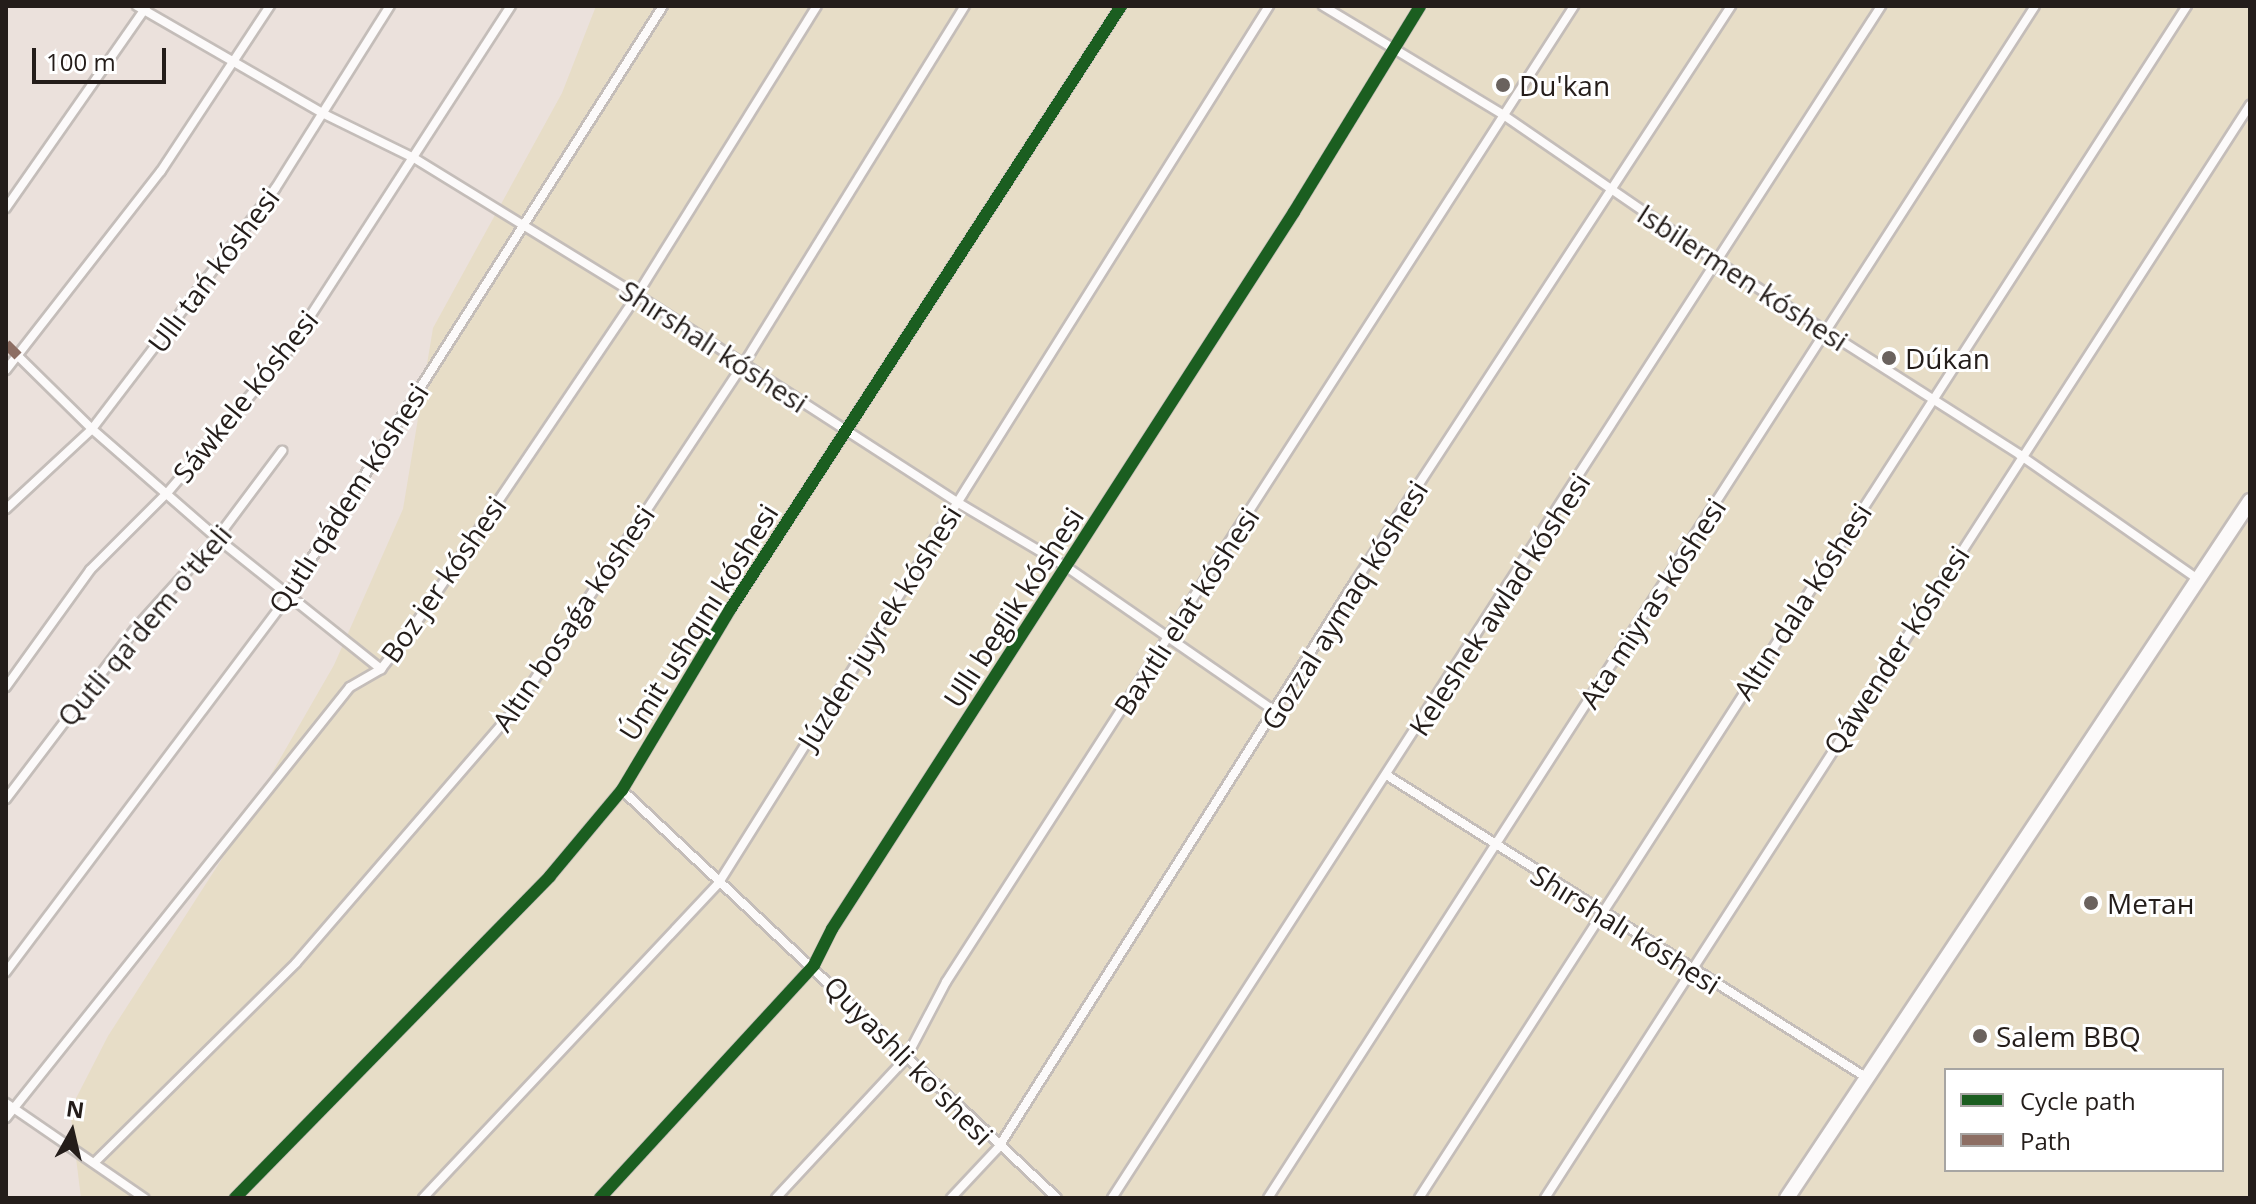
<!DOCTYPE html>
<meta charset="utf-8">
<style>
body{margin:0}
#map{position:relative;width:2256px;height:1204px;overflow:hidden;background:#ebe1dc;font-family:"Open Sans",sans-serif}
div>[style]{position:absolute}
.sand>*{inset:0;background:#e7ddc7}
.roads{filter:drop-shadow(2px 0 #c4bdb9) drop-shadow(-2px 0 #c4bdb9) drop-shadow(0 2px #c4bdb9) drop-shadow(0 -2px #c4bdb9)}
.minor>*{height:8px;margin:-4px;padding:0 4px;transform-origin:4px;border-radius:4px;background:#fcfafa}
.primary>*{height:14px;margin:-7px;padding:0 7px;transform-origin:7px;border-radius:7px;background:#fcfafa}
.quiet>*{height:10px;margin-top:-5px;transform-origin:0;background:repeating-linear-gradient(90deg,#8d6e63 0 20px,transparent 0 30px)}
.cycleway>*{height:12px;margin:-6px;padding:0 6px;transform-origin:6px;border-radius:6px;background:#1b5e20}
.dots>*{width:22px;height:22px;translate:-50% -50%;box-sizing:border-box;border:4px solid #fff;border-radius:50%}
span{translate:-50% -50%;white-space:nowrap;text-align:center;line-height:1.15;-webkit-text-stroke:6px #fff;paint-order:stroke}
.poi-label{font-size:28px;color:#241d1a}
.left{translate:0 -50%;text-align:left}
.street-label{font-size:28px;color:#241d1a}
.frame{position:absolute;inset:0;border:8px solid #241d1a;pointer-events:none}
.legend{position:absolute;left:1944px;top:1068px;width:280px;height:104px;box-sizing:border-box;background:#fff;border:2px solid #a7a5a3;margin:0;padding:10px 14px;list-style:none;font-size:24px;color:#241d1a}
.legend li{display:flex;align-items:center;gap:16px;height:40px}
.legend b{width:40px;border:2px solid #a7a5a3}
.north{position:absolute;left:32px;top:1092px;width:80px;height:80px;-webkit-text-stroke:6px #fff;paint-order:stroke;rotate:8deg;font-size:22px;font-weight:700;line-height:32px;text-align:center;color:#241d1a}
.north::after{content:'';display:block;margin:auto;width:28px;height:36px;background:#241d1a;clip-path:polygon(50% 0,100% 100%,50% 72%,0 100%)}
.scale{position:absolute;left:32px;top:48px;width:134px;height:36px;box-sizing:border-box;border:4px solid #241d1a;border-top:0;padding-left:10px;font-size:24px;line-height:28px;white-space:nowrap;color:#241d1a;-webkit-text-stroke:6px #fff;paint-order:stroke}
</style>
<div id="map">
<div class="sand">
<i style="clip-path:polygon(evenodd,596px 6px,2250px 6px,2250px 1198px,81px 1198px,70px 1110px,108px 1036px,227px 851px,334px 665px,403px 509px,433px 328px,562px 93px,596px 6px,1946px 1070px,2222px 1070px,2222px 1170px,1946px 1170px,1946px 1070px)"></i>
</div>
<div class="roads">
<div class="minor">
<i style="left:137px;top:6px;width:214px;rotate:30deg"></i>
<i style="left:322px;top:113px;width:102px;rotate:26.1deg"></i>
<i style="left:414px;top:158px;width:262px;rotate:31.6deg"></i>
<i style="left:637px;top:295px;width:381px;rotate:32.9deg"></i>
<i style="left:957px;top:502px;width:129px;rotate:30.7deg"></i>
<i style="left:1068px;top:568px;width:253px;rotate:34.7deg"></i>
<i style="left:1323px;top:6px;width:209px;rotate:31.1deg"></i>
<i style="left:1502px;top:114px;width:263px;rotate:34.5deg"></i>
<i style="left:1719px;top:263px;width:357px;rotate:32.5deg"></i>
<i style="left:2020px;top:455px;width:217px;rotate:34.9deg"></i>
<i style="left:6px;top:208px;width:245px;rotate:-55.1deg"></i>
<i style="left:18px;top:356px;width:104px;rotate:44.6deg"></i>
<i style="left:92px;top:429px;width:166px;rotate:41.1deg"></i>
<i style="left:217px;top:538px;width:210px;rotate:38.6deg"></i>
<i style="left:6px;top:370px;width:252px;rotate:-52.1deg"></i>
<i style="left:161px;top:171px;width:198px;rotate:-56.6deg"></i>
<i style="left:6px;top:509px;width:117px;rotate:-42.9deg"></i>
<i style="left:92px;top:429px;width:302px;rotate:-52.7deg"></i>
<i style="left:275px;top:189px;width:216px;rotate:-57.9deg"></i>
<i style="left:6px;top:687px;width:144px;rotate:-54.3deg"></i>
<i style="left:90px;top:570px;width:110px;rotate:-45deg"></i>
<i style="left:168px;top:492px;width:184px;rotate:-49.6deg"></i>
<i style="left:287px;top:352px;width:412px;rotate:-57.1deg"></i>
<i style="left:1388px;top:776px;width:566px;rotate:32.23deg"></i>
<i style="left:622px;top:790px;width:596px;rotate:43.17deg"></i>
<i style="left:6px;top:799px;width:215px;rotate:-52.8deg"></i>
<i style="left:136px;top:628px;width:121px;rotate:-48deg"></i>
<i style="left:217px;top:538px;width:109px;rotate:-53.2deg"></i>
<i style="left:6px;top:972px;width:463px;rotate:-53.1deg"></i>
<i style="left:284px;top:602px;width:706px;rotate:-57.55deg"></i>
<i style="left:6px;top:1103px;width:168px;rotate:34.5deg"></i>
<i style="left:6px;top:1118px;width:551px;rotate:-51.41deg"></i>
<i style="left:350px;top:687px;width:36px;rotate:-30deg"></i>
<i style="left:381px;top:669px;width:51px;rotate:-52.2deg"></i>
<i style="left:412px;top:629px;width:403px;rotate:-56deg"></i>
<i style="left:637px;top:295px;width:340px;rotate:-58.1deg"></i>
<i style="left:94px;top:1163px;width:284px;rotate:-44.7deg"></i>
<i style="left:296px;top:963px;width:332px;rotate:-49.2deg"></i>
<i style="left:513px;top:712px;width:416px;rotate:-56.5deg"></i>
<i style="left:743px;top:365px;width:422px;rotate:-58.3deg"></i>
<i style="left:235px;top:1198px;width:450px;rotate:-45.6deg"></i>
<i style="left:550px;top:876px;width:112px;rotate:-50.1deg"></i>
<i style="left:622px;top:790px;width:212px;rotate:-59.1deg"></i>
<i style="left:731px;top:608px;width:717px;rotate:-57.06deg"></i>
<i style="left:423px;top:1198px;width:431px;rotate:-46.8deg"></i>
<i style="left:718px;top:884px;width:1037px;rotate:-57.89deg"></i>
<i style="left:600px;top:1198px;width:316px;rotate:-47.4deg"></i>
<i style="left:814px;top:965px;width:40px;rotate:-63.4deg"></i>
<i style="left:832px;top:929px;width:853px;rotate:-57.2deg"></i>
<i style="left:1294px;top:212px;width:241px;rotate:-58.5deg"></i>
<i style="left:776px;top:1198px;width:191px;rotate:-47.1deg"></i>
<i style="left:906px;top:1058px;width:86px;rotate:-62.2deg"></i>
<i style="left:946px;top:982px;width:1161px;rotate:-57.24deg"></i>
<i style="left:951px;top:1198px;width:69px;rotate:-46.8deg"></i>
<i style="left:998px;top:1148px;width:669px;rotate:-57.76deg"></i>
<i style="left:1355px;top:582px;width:688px;rotate:-56.86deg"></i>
<i style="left:1112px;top:1198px;width:1419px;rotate:-57.17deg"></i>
<i style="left:1268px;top:1198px;width:1417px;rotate:-57.24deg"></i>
<i style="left:1419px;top:1198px;width:1418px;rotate:-57.21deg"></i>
<i style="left:1545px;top:1198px;width:1301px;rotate:-57.18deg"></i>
</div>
<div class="primary">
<i style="left:1787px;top:1198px;width:837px;rotate:-56.4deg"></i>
</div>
</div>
<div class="quiet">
<i style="left:6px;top:344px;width:17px;rotate:45deg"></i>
</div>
<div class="cycleway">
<i style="left:235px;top:1198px;width:450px;rotate:-45.6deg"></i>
<i style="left:550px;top:876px;width:112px;rotate:-50.1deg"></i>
<i style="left:622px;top:790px;width:212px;rotate:-59.1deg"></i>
<i style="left:731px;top:608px;width:717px;rotate:-57.06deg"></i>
<i style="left:600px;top:1198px;width:316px;rotate:-47.4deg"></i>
<i style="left:814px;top:965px;width:40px;rotate:-63.4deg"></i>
<i style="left:832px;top:929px;width:853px;rotate:-57.2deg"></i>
<i style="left:1294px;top:212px;width:241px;rotate:-58.5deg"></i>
</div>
<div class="dots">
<i style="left:1503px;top:85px;background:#6a625e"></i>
<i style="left:1889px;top:358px;background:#6a625e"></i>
<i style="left:2091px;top:903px;background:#6a625e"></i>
<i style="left:1980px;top:1036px;background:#6a625e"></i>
</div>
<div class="poi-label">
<span class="left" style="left:1519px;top:85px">Du'kan</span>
<span class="left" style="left:1905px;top:358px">Dúkan</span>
<span class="left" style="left:2107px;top:903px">Метан</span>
<span class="left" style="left:1996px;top:1036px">Salem BBQ</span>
</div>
<div class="street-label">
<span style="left:213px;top:270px;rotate:-53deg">Ullı tań kóshesi</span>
<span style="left:1743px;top:277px;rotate:33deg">Isbilermen kóshesi</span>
<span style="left:714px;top:346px;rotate:33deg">Shırshalı kóshesi</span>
<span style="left:245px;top:396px;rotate:-51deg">Sáwkele kóshesi</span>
<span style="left:348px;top:498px;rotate:-57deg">Qutlı qádem kóshesi</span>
<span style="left:443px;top:579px;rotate:-55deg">Boz jer kóshesi</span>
<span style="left:1802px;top:601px;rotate:-57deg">Altın dala kóshesi</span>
<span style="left:1652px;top:603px;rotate:-57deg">Ata miyras kóshesi</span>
<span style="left:1499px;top:604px;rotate:-57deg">Keleshek awlad kóshesi</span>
<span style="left:1344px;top:605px;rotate:-58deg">Gozzal aymaq kóshesi</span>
<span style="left:1013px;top:607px;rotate:-57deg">Ullı beglik kóshesi</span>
<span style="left:1186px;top:611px;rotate:-57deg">Baxıtlı elat kóshesi</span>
<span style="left:573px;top:618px;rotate:-56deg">Altın bosaǵa kóshesi</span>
<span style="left:698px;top:622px;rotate:-58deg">Úmit ushqını kóshesi</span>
<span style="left:144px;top:625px;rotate:-50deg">Qutli qa'dem o'tkeli</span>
<span style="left:879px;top:627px;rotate:-58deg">Júzden juyrek kóshesi</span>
<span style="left:1896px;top:650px;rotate:-57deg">Qáwender kóshesi</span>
<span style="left:1626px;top:929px;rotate:32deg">Shırshalı kóshesi</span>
<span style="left:909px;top:1060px;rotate:45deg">Quyashli ko'shesi</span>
</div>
<div class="frame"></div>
<ul class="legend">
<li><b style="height:10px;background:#1b5e20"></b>Cycle path</li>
<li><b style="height:10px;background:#8d6e63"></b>Path</li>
</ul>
<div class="north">N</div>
<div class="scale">100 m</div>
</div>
